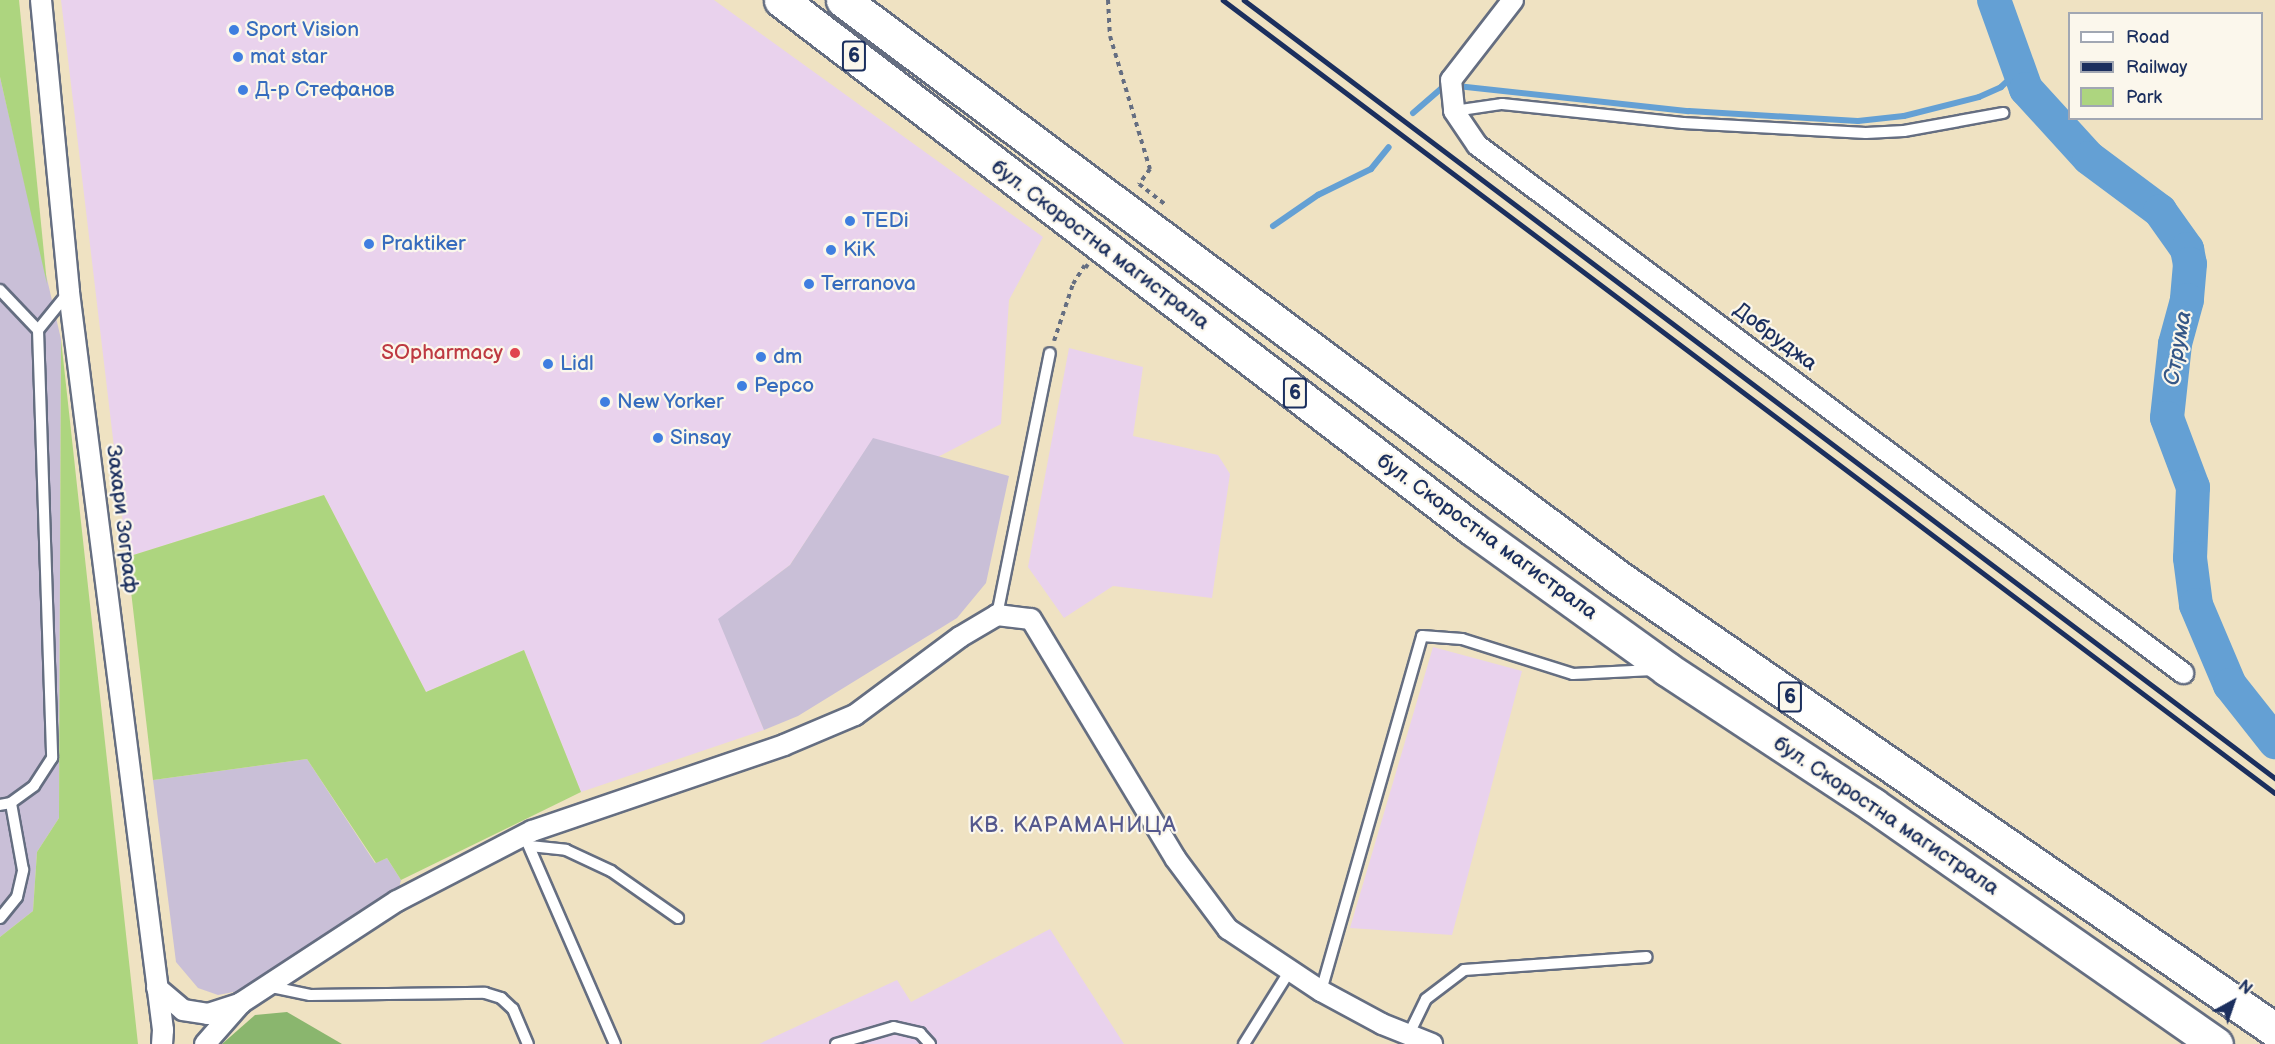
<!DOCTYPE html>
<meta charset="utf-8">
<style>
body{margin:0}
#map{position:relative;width:2275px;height:1044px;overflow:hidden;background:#efe2c2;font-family:"Balsamiq Sans",sans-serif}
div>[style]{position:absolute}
.built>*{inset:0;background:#e9d2ed}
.industrial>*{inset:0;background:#c9bfd7}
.green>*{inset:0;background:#add57f}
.forest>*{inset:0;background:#8ab66e}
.stream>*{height:6px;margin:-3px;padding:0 3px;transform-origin:3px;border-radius:3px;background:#64a0d4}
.river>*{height:34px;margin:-17px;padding:0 17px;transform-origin:17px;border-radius:17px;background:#64a0d4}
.path>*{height:4px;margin-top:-2px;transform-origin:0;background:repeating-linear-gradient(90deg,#656e81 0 4.5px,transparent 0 9px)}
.roads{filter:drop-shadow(2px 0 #656e81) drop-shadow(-2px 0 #656e81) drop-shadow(0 2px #656e81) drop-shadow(0 -2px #656e81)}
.lane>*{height:10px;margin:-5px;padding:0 5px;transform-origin:5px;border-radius:5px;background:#fff}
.street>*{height:20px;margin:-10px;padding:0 10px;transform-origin:10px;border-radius:10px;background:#fff}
.highway>*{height:33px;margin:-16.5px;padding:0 16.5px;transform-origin:16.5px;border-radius:16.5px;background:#fff}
.rail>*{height:4.5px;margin:-2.25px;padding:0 2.25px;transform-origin:2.25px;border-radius:2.25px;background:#1b2f5e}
.dots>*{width:16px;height:16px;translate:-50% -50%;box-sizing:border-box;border:3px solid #fbf7ec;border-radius:50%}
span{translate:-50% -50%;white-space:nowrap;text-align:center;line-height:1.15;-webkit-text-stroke:4.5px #fbf7ec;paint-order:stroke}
.shield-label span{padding:2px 4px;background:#fbf7ec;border:2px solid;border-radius:4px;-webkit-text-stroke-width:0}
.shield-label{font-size:20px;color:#1b2f5e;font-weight:700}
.shop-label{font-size:21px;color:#366cbe}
.left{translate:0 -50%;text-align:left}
.street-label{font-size:21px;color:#1b2f5e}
.health-label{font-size:21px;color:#be3a42}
.right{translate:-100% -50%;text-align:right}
.water-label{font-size:22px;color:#355787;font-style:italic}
.neighbourhood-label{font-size:22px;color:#54588d;letter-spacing:1.5px}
.legend{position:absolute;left:2068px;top:12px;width:195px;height:108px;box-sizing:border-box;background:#fbf7ec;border:2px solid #a1a7b3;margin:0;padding:8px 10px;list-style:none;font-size:18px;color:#1b2f5e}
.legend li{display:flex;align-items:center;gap:12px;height:30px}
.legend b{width:30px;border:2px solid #a1a7b3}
.north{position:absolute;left:2203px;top:972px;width:60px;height:60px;-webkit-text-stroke:4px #fbf7ec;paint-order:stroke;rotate:40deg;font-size:16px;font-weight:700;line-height:24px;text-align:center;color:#1b2f5e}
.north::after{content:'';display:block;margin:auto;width:21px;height:27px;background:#1b2f5e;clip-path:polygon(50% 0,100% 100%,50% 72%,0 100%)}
</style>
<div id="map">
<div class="built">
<i style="clip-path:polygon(61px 0,714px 0,1043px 237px,1009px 300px,1001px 424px,936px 458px,873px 439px,790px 565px,719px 619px,764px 730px,581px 792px,524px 650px,426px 692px,324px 495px,127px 557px)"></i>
<i style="clip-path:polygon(1069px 348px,1143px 367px,1133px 436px,1218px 455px,1230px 474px,1212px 598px,1113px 586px,1064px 618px,1028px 567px)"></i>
<i style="clip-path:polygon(1433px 647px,1522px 671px,1452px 935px,1350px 928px)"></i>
<i style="clip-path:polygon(1050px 929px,1124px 1044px,759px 1044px,897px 980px,911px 1002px)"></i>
</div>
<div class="industrial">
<i style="clip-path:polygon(0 77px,61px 339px,59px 818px,37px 852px,33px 911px,0 937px)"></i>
<i style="clip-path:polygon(873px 438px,1009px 476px,986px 583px,957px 618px,798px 716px,764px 730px,718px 619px,790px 565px)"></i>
<i style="clip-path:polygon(307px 759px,375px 863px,387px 858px,401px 880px,399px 888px,239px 991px,218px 995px,198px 988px,176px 962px,153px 780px)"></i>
</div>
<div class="green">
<i style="clip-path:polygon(0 0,19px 0,47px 284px,0 77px)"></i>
<i style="clip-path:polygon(61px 339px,138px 1044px,0 1044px,0 937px,33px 911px,37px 852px,59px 818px)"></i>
<i style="clip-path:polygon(324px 495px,426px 692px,524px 650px,581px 792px,401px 880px,387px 858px,376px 863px,307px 759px,153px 780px,127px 557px)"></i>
</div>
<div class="forest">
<i style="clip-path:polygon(287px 1012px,342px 1044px,222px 1044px,255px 1015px)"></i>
</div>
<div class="stream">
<i style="left:1413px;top:113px;width:37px;rotate:-41deg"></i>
<i style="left:1441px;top:89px;width:16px;rotate:-11deg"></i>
<i style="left:1457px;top:86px;width:233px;rotate:6.2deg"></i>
<i style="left:1689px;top:111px;width:169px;rotate:3.4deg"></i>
<i style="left:1858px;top:121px;width:46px;rotate:-6.2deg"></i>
<i style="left:1904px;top:116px;width:77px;rotate:-14.2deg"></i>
<i style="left:1979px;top:97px;width:24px;rotate:-24deg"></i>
<i style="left:2001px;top:87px;width:25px;rotate:-43deg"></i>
<i style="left:1273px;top:226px;width:55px;rotate:-34.6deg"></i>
<i style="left:1318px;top:195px;width:59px;rotate:-26.1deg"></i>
<i style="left:1371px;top:169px;width:28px;rotate:-51deg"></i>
</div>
<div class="river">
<i style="left:1994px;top:0;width:95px;rotate:70.2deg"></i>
<i style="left:2026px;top:89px;width:93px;rotate:47.6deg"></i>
<i style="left:2089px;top:158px;width:89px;rotate:36.7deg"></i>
<i style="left:2160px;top:211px;width:47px;rotate:54.6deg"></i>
<i style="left:2187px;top:249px;width:15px;rotate:79deg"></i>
<i style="left:2190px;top:264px;width:36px;rotate:95deg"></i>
<i style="left:2187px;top:300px;width:46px;rotate:105.3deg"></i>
<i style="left:2175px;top:344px;width:74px;rotate:96.2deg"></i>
<i style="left:2167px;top:418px;width:74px;rotate:69.4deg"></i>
<i style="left:2193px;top:487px;width:71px;rotate:92.4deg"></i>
<i style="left:2190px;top:558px;width:47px;rotate:82.7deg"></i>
<i style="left:2196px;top:605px;width:87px;rotate:67deg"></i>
<i style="left:2230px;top:685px;width:73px;rotate:51.7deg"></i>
</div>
<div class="path">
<i style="left:1108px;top:0;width:36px;rotate:87deg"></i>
<i style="left:1110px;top:36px;width:139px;rotate:73.3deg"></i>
<i style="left:1150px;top:169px;width:19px;rotate:126deg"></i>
<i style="left:1139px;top:184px;width:34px;rotate:38deg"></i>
<i style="left:1054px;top:341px;width:60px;rotate:-71.6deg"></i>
<i style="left:1073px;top:284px;width:22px;rotate:-58deg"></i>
<i style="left:1085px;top:265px;width:4px;rotate:34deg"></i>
</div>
<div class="roads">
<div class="lane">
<i style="left:1454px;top:111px;width:49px;rotate:-8.3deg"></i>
<i style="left:1502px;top:104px;width:182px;rotate:6deg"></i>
<i style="left:1683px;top:123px;width:183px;rotate:3.1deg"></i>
<i style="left:1866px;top:133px;width:38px;rotate:-3deg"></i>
<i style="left:1904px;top:131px;width:101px;rotate:-10.3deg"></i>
<i style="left:0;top:290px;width:55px;rotate:46.5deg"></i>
<i style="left:38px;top:330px;width:428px;rotate:88.1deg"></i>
<i style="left:52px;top:758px;width:33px;rotate:123deg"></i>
<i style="left:34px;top:786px;width:29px;rotate:144deg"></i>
<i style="left:11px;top:803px;width:11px;rotate:170deg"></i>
<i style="left:38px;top:330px;width:48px;rotate:-51deg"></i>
<i style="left:997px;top:615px;width:267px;rotate:-78.6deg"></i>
<i style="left:524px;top:835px;width:228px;rotate:66.5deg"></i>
<i style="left:530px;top:846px;width:36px;rotate:6deg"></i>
<i style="left:566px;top:850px;width:50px;rotate:25deg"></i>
<i style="left:611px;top:871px;width:82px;rotate:35deg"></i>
<i style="left:0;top:918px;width:27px;rotate:-51deg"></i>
<i style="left:17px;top:897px;width:28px;rotate:-77deg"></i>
<i style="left:23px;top:870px;width:68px;rotate:-100.2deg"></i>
<i style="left:267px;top:986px;width:44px;rotate:11.8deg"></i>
<i style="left:310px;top:995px;width:175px;rotate:-0.7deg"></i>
<i style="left:485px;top:993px;width:17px;rotate:17deg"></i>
<i style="left:501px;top:998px;width:16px;rotate:43deg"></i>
<i style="left:513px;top:1009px;width:38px;rotate:67deg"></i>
<i style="left:1321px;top:991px;width:369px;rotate:-74.1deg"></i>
<i style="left:1422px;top:636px;width:40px;rotate:4.3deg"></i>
<i style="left:1462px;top:639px;width:116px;rotate:17.5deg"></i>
<i style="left:1573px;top:674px;width:80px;rotate:-2.9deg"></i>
<i style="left:1408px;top:1036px;width:41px;rotate:-64.1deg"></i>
<i style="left:1426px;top:999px;width:48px;rotate:-37.3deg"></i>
<i style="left:1464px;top:970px;width:183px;rotate:-4.1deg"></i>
<i style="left:836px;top:1044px;width:60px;rotate:-16.3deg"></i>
<i style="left:894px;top:1027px;width:27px;rotate:13deg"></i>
<i style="left:920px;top:1033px;width:15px;rotate:48deg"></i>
<i style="left:1244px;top:1044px;width:85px;rotate:-58deg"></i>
</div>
<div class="street">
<i style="left:41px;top:0;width:293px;rotate:84.5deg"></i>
<i style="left:69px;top:292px;width:744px;rotate:82.74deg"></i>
<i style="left:163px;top:1030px;width:14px;rotate:94deg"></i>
<i style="left:1513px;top:0;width:101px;rotate:127.8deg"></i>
<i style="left:1451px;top:80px;width:31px;rotate:84deg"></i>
<i style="left:1454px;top:111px;width:41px;rotate:55.9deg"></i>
<i style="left:1477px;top:145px;width:882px;rotate:36.79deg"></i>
<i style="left:157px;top:988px;width:34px;rotate:40deg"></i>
<i style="left:183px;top:1010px;width:25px;rotate:9deg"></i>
<i style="left:208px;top:1014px;width:35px;rotate:-18deg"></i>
<i style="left:205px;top:1044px;width:55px;rotate:-48.7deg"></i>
<i style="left:241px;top:1003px;width:186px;rotate:-33.2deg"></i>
<i style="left:397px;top:901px;width:152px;rotate:-27.4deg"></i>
<i style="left:532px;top:831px;width:266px;rotate:-18.8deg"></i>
<i style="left:784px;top:745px;width:77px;rotate:-22.9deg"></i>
<i style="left:855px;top:715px;width:131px;rotate:-36.6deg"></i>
<i style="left:960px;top:637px;width:43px;rotate:-30.7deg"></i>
<i style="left:997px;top:615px;width:34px;rotate:7deg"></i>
<i style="left:1031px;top:619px;width:279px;rotate:58.9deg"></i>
<i style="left:1175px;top:858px;width:89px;rotate:53.3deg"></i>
<i style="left:1228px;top:929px;width:112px;rotate:33.7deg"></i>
<i style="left:1321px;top:991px;width:69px;rotate:28.4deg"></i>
<i style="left:1382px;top:1024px;width:54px;rotate:21.8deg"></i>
</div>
<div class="highway">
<i style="left:781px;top:0;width:871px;rotate:37.4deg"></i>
<i style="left:1473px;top:529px;width:239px;rotate:35.8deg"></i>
<i style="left:1667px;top:669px;width:247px;rotate:33.4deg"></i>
<i style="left:1873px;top:805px;width:418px;rotate:34.9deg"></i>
<i style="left:843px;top:0;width:968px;rotate:36.68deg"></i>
<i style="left:1619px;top:578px;width:797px;rotate:34.57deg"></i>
</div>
</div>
<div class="rail">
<i style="left:1223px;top:0;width:1317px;rotate:37.01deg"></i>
<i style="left:1244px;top:0;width:1292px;rotate:37.04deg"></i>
</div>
<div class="dots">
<i style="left:234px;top:30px;background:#3f7fe0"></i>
<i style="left:238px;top:57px;background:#3f7fe0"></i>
<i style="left:243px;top:90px;background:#3f7fe0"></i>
<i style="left:850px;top:221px;background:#3f7fe0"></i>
<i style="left:369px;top:244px;background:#3f7fe0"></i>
<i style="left:831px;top:250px;background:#3f7fe0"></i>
<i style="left:809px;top:284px;background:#3f7fe0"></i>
<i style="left:515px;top:353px;background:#e0444e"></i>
<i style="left:761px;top:357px;background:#3f7fe0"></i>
<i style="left:548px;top:364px;background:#3f7fe0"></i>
<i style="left:742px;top:386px;background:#3f7fe0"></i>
<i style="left:605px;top:402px;background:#3f7fe0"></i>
<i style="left:658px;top:438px;background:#3f7fe0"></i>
</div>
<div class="shield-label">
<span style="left:854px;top:56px">6</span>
<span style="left:1295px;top:393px">6</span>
<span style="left:1790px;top:697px">6</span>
</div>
<div class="shop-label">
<span class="left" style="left:246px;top:30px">Sport Vision</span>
<span class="left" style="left:250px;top:57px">mat star</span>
<span class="left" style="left:255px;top:90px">Д-р Стефанов</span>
<span class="left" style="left:862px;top:221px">TEDi</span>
<span class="left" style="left:381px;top:244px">Praktiker</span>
<span class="left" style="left:843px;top:250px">KiK</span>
<span class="left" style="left:821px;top:284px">Terranova</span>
<span class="left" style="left:773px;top:357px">dm</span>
<span class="left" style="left:560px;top:364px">Lidl</span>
<span class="left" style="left:754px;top:386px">Pepco</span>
<span class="left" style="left:617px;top:402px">New Yorker</span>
<span class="left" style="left:670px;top:438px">Sinsay</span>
</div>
<div class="street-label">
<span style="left:1100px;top:245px;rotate:37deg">бул. Скоростна магистрала</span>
<span style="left:1775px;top:337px;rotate:37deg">Добруджа</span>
<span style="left:122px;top:519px;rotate:83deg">Захари Зограф</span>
<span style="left:1487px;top:537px;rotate:36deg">бул. Скоростна магистрала</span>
<span style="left:1886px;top:816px;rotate:34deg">бул. Скоростна магистрала</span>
</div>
<div class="health-label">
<span class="right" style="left:503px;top:353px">SOpharmacy</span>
</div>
<div class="water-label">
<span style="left:2178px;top:348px;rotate:-80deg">Струма</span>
</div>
<div class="neighbourhood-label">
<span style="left:1073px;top:826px">КВ. КАРАМАНИЦА</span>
</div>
<ul class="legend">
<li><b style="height:8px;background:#fff"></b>Road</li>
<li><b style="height:8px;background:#1b2f5e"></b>Railway</li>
<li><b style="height:16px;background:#add57f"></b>Park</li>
</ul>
<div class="north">N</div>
</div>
